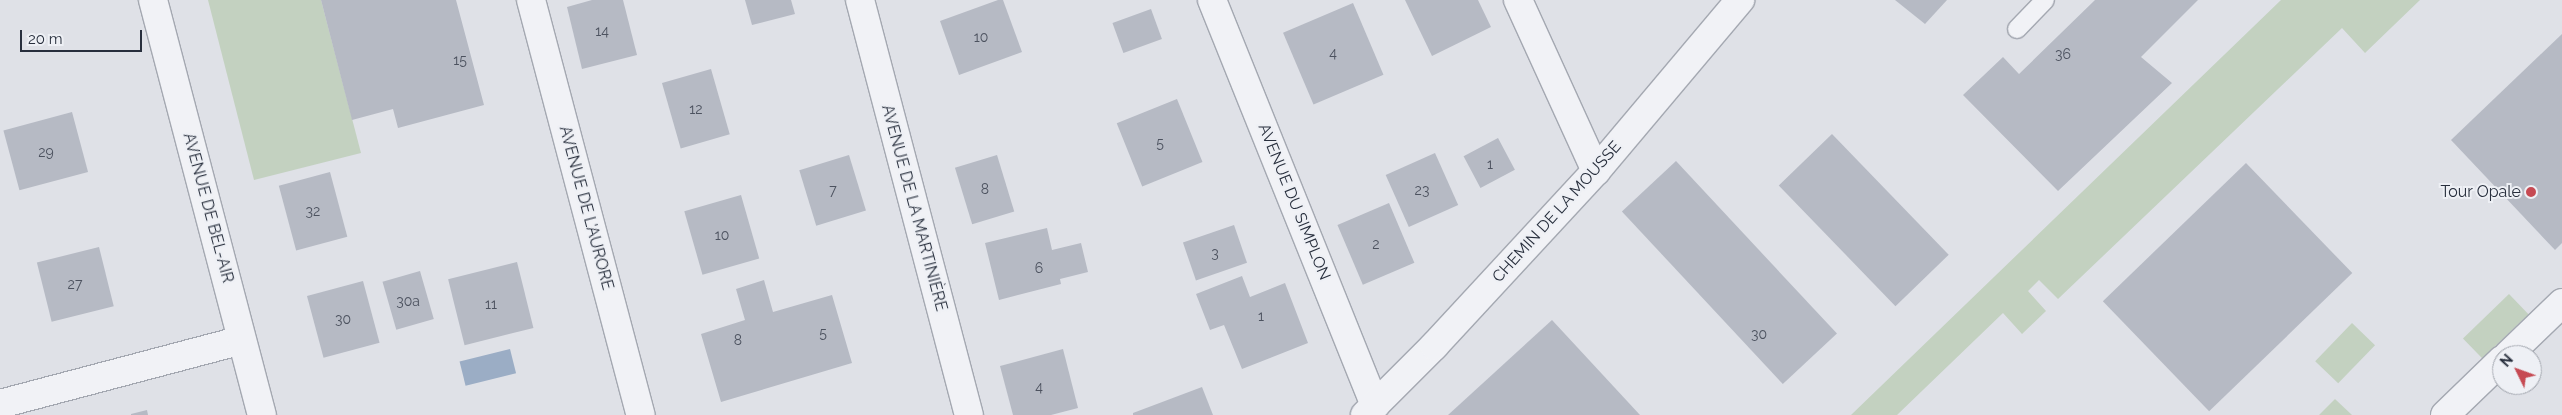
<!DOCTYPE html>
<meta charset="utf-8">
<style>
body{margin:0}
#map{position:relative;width:2562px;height:415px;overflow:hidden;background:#dfe1e7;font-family:Raleway,sans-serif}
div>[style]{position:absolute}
.green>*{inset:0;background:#c3d1c0;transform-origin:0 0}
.water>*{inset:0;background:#9badc5;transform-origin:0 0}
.building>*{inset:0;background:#b6bac4;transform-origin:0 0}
.roads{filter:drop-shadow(1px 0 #a4a8b1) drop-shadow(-1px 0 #a4a8b1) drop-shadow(0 1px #a4a8b1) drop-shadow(0 -1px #a4a8b1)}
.service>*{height:18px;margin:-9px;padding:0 9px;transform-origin:9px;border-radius:9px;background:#f1f2f6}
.minor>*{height:28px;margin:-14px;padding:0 14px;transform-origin:14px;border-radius:14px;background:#f1f2f6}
.tertiary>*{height:28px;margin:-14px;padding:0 14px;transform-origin:14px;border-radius:14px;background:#f1f2f6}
.dots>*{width:14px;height:14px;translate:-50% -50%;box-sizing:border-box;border:2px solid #eef0f5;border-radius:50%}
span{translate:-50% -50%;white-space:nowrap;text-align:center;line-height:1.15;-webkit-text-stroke:4px #eef0f5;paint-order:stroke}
.number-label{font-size:14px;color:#4c525f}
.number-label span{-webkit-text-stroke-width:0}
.poi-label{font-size:16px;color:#282f3d}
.right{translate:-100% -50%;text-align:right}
.street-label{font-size:16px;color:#282f3d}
.north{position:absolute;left:2492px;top:345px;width:50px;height:50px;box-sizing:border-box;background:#eef0f5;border:1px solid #9fa3ab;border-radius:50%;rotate:312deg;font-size:14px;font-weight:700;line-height:20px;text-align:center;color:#282f3d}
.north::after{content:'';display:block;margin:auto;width:18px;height:22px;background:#c64a53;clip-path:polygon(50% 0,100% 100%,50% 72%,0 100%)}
.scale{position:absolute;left:20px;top:30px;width:122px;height:22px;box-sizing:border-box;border:2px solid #282f3d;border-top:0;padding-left:6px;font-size:15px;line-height:18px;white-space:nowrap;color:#282f3d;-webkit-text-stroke:4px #eef0f5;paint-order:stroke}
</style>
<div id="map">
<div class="green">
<i style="clip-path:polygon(208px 0,321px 0,361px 153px,254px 180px)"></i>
<i style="clip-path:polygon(2281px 0,2420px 0,2365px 53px,2342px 28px,2058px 299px,2039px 280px,2028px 291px,2046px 311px,2022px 334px,2003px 313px,1897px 415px,1851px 415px)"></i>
<i style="left:2509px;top:294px;width:28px;height:64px;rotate:46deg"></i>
<i style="left:2352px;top:323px;width:32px;height:53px;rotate:44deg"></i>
<i style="clip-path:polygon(2335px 399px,2352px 415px,2319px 415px)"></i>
</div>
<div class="water">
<i style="left:510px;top:349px;width:25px;height:52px;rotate:76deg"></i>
</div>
<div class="building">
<i style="clip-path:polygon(321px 0,456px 0,484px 105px,398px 128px,393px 109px,352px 120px)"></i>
<i style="clip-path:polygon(592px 0,623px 0,637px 55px,582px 69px,567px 7px)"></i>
<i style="clip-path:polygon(745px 0,791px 0,795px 14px,752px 25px)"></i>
<i style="clip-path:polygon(998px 0,1003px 0,1022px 52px,959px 75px,940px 21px)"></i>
<i style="clip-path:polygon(1405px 0,1478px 0,1491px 27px,1432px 56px)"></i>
<i style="clip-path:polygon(1895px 0,1947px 0,1925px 24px)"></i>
<i style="clip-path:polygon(2095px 0,2198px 0,2141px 57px,2172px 83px,2058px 191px,1963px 95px,2003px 57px,2019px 74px)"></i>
<i style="left:1353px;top:3px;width:78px;height:76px;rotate:67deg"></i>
<i style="left:1151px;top:9px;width:32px;height:41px;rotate:70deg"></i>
<i style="clip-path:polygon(2562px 34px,2562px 243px,2555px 250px,2451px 140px)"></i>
<i style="left:711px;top:69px;width:68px;height:51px;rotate:74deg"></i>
<i style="left:1177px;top:99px;width:68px;height:65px;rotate:68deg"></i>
<i style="left:72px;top:112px;width:62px;height:71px;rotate:75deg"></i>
<i style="left:1832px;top:134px;width:168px;height:74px;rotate:46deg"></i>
<i style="left:1498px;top:138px;width:36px;height:39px;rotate:62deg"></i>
<i style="left:1435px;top:153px;width:57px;height:54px;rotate:66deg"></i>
<i style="left:849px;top:155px;width:58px;height:52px;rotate:73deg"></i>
<i style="left:997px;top:155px;width:59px;height:44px;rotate:73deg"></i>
<i style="left:1676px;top:161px;width:236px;height:74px;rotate:47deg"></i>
<i style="left:2246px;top:163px;width:153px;height:199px;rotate:46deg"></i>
<i style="left:330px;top:172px;width:67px;height:53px;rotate:75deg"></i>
<i style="left:741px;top:195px;width:66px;height:59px;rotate:74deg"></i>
<i style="left:1389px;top:203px;width:65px;height:56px;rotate:67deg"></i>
<i style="left:1234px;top:225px;width:40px;height:54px;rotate:71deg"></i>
<i style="clip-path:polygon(1047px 228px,1052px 250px,1081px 243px,1088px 272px,1060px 279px,1061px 284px,999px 300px,985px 243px)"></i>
<i style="left:99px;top:247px;width:61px;height:64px;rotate:76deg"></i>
<i style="left:517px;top:262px;width:68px;height:71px;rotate:76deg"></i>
<i style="left:420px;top:271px;width:50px;height:39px;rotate:74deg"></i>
<i style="clip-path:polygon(1242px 276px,1250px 297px,1285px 283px,1308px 343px,1242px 369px,1224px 325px,1210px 330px,1196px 294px)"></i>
<i style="clip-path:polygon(764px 280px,773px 312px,832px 295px,852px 363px,721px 402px,701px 334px,745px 320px,736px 289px)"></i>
<i style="left:363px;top:281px;width:64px;height:58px;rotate:75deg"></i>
<i style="clip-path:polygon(1552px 320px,1640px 415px,1448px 415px)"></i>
<i style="clip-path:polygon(1063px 349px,1078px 408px,1051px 415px,1013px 415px,1000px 366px)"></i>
<i style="clip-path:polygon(1202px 387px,1213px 415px,1133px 415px,1133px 413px)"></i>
<i style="clip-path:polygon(147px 410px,148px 415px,131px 415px,131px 414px)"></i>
</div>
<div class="roads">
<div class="service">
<i style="left:2017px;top:29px;width:40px;rotate:-46deg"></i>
</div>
<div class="minor">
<i style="left:531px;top:0;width:429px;rotate:75.2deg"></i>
<i style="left:860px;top:0;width:429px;rotate:75.3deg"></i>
<i style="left:1212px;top:0;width:437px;rotate:68.1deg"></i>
<i style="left:1518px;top:0;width:188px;rotate:65.5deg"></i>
<i style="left:2508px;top:355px;width:75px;rotate:-43.9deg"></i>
<i style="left:0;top:404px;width:250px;rotate:-14.8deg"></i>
<i style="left:2445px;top:415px;width:79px;rotate:-44deg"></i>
</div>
<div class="tertiary">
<i style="left:153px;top:0;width:429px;rotate:75.3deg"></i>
<i style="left:1365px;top:415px;width:98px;rotate:-45deg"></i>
<i style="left:1434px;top:346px;width:238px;rotate:-47.2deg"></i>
<i style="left:1596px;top:171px;width:224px;rotate:-49.9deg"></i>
</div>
</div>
<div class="dots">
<i style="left:2531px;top:192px;background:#c64a53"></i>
</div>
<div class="number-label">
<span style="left:602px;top:31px">14</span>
<span style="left:981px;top:37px">10</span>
<span style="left:1333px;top:53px">4</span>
<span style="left:2063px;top:54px">36</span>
<span style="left:460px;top:60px">15</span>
<span style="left:696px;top:109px">12</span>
<span style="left:1160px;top:143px">5</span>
<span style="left:46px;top:152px">29</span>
<span style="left:1490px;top:164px">1</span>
<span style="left:985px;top:189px">8</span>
<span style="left:833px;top:190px">7</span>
<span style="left:1422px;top:190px">23</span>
<span style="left:313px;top:211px">32</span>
<span style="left:722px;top:235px">10</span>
<span style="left:1376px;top:244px">2</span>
<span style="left:1215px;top:253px">3</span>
<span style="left:1039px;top:268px">6</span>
<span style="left:75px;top:284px">27</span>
<span style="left:408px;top:301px">30a</span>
<span style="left:491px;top:304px">11</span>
<span style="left:1261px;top:316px">1</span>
<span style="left:343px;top:319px">30</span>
<span style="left:823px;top:333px">5</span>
<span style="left:1759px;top:334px">30</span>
<span style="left:738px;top:340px">8</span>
<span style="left:1039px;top:387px">4</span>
</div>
<div class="poi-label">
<span class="right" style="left:2521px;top:192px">Tour Opale</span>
</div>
<div class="street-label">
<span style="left:1294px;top:202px;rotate:68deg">AVENUE DU SIMPLON</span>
<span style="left:208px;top:208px;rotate:75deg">AVENUE DE BEL-AIR</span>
<span style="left:586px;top:208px;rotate:75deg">AVENUE DE L'AURORE</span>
<span style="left:914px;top:208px;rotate:75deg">AVENUE DE LA MARTINIÈRE</span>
<span style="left:1557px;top:212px;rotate:-48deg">CHEMIN DE LA MOUSSE</span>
</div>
<div class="north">N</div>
<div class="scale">20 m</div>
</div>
